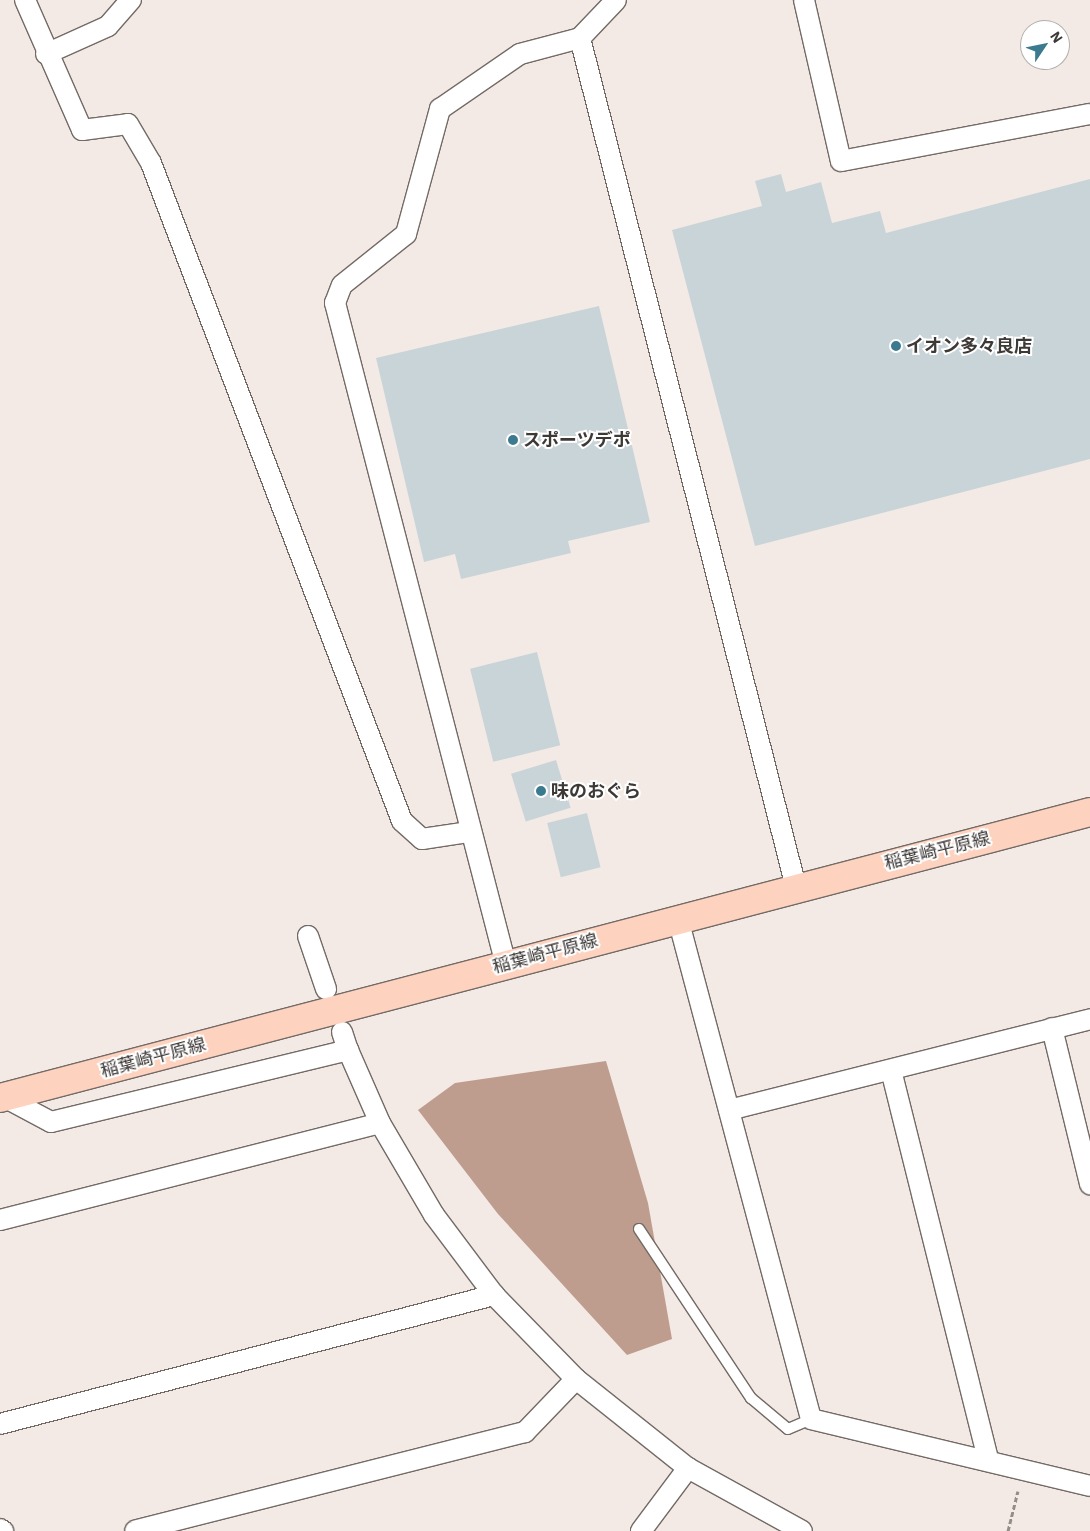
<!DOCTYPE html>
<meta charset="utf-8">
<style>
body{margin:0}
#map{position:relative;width:1090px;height:1531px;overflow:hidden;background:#f4eae5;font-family:"IBM Plex Sans","Noto Sans JP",sans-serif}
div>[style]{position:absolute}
.water>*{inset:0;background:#be9d8e}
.building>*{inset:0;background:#c9d4d8;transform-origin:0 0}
.path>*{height:3px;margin-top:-1.5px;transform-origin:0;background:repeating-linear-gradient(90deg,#948d89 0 5px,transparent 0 7.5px)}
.roads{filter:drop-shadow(1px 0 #736a66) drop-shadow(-1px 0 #736a66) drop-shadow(0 1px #736a66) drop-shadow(0 -1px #736a66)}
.service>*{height:10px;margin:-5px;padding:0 5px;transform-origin:5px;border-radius:5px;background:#fff}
.minor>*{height:20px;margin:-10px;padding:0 10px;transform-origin:10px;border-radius:10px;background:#fff}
.primary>*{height:28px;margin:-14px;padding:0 14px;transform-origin:14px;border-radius:14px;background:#fdd3bf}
.dots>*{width:14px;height:14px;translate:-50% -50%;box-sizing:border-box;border:2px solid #fff;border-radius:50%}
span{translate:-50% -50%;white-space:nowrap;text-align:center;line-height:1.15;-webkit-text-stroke:4px #fff;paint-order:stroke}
.poi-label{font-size:18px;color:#3d3937;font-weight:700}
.left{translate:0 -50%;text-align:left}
.street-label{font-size:18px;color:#3d3937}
.north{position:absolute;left:1020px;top:20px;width:50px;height:50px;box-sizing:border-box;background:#fff;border:1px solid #b1b0af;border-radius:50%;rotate:56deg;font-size:14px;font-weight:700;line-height:20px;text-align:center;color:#3d3937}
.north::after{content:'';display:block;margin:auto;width:18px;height:22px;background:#3c7b8f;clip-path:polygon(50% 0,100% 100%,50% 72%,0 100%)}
</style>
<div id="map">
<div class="water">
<i style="clip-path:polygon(606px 1061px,648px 1203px,672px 1339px,627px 1355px,498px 1214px,418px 1110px,455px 1083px)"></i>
</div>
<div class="building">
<i style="clip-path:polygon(781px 174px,786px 192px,821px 182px,832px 223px,880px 211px,886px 233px,1090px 179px,1090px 459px,755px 546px,672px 230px,762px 206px,755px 181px)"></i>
<i style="clip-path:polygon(599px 306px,650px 522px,568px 541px,571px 553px,461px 579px,455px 554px,424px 562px,376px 358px)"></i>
<i style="left:537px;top:652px;width:96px;height:69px;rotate:76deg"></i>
<i style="left:556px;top:760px;width:50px;height:47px;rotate:73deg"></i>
<i style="left:587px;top:813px;width:56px;height:41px;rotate:76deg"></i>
</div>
<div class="path">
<i style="left:1008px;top:1531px;width:41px;rotate:-76deg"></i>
</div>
<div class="roads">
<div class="service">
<i style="left:639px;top:1229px;width:203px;rotate:56.5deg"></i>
<i style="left:751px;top:1398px;width:48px;rotate:40deg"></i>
<i style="left:788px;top:1429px;width:25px;rotate:-23deg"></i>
</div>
<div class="minor">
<i style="left:25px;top:0;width:142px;rotate:66.3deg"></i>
<i style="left:82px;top:130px;width:46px;rotate:-7.4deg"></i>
<i style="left:128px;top:124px;width:45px;rotate:59.5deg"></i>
<i style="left:151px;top:163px;width:704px;rotate:69.12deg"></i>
<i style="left:402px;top:821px;width:27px;rotate:42deg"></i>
<i style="left:422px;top:839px;width:48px;rotate:-8.5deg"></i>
<i style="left:804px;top:0;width:165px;rotate:77.1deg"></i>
<i style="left:841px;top:161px;width:253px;rotate:-10.7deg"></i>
<i style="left:580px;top:38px;width:876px;rotate:75.73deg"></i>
<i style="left:46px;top:54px;width:68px;rotate:-24.3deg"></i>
<i style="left:108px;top:26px;width:35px;rotate:-49deg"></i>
<i style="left:678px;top:919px;width:517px;rotate:75.1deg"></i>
<i style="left:811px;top:1419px;width:287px;rotate:13.5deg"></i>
<i style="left:308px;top:936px;width:56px;rotate:71.2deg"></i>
<i style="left:506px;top:965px;width:684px;rotate:-104.48deg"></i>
<i style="left:335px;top:303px;width:19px;rotate:-69deg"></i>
<i style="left:342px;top:285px;width:82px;rotate:-38.6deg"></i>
<i style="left:406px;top:234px;width:130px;rotate:-74.8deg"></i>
<i style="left:440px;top:109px;width:97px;rotate:-34.5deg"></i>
<i style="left:520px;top:54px;width:62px;rotate:-14.9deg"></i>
<i style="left:580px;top:38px;width:52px;rotate:-46.5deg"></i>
<i style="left:1052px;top:1028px;width:161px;rotate:76.3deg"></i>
<i style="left:342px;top:1032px;width:19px;rotate:72deg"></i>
<i style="left:891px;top:1070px;width:402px;rotate:76deg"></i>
<i style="left:4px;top:1097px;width:53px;rotate:28deg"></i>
<i style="left:51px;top:1122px;width:306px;rotate:-13.6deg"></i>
<i style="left:348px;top:1050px;width:80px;rotate:66.3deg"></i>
<i style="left:729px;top:1110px;width:372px;rotate:-14.1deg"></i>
<i style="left:0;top:1220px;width:392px;rotate:-14.3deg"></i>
<i style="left:380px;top:1123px;width:107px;rotate:59.6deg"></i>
<i style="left:434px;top:1215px;width:100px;rotate:53.1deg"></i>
<i style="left:494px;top:1295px;width:117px;rotate:45.7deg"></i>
<i style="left:576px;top:1379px;width:74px;rotate:133.9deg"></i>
<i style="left:525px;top:1432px;width:402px;rotate:165.8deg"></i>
<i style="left:576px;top:1379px;width:143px;rotate:38.5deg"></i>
<i style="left:688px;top:1468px;width:130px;rotate:28.9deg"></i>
<i style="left:0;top:1424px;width:511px;rotate:-14.64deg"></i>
<i style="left:0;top:1529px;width:4px;rotate:34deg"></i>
<i style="left:641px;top:1531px;width:79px;rotate:-53.3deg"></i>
</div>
<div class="primary">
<i style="left:0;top:1098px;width:1127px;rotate:-14.7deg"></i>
</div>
</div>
<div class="dots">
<i style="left:896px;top:346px;background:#3c7b8f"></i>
<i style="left:513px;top:440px;background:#3c7b8f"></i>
<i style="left:541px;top:791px;background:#3c7b8f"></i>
</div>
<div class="poi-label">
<span class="left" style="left:906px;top:346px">イオン多々良店</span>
<span class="left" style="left:523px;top:440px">スポーツデポ</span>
<span class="left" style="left:551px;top:791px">味のおぐら</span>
</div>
<div class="street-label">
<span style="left:937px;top:851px;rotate:-14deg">稲葉崎平原線</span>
<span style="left:545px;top:954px;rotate:-15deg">稲葉崎平原線</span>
<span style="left:153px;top:1058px;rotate:-15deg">稲葉崎平原線</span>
</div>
<div class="north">N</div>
</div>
